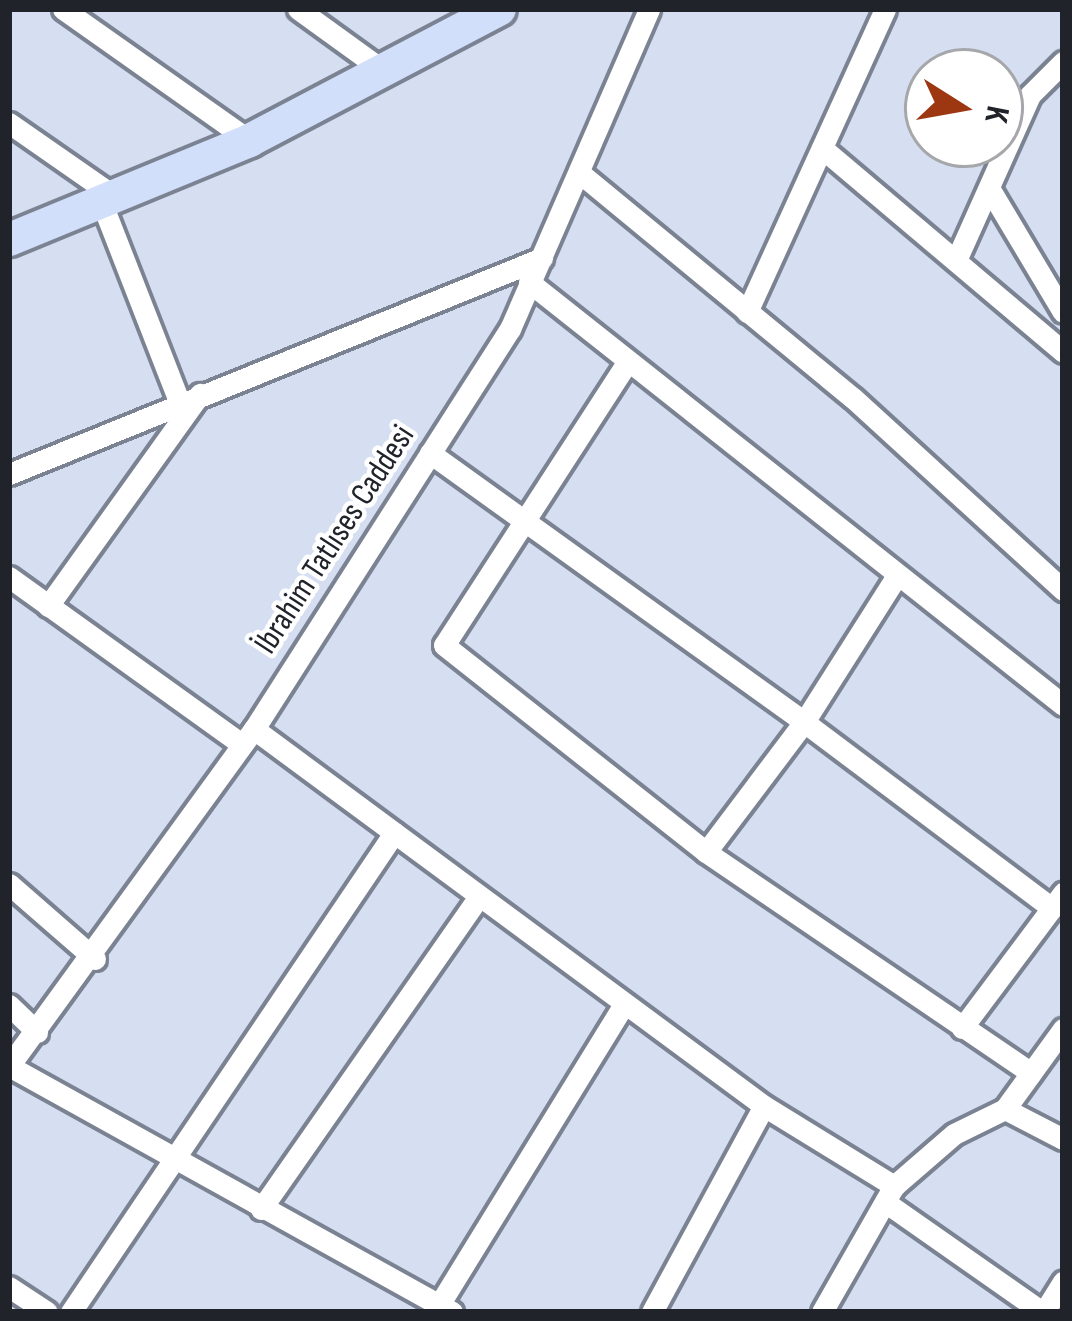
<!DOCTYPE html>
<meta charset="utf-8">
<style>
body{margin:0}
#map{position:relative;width:1072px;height:1321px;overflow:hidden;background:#d5dff1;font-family:"Sofia Sans Condensed",sans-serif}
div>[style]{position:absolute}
.roads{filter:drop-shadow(3px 0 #7b8393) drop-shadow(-3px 0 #7b8393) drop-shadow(0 3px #7b8393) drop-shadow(0 -3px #7b8393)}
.street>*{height:21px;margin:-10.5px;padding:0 10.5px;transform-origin:10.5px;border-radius:10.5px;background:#fff}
.secondary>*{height:33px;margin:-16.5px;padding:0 16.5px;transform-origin:16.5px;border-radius:16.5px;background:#d2dffa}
span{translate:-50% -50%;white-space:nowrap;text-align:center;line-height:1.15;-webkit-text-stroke:9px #fff;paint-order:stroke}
.street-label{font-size:33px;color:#20232a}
.frame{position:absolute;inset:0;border:12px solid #20232a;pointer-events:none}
.north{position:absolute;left:904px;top:48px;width:120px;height:120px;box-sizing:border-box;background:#fff;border:3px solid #a6a7aa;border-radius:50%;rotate:101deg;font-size:33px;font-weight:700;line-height:48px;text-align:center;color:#20232a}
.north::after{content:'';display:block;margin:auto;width:42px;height:54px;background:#9d3712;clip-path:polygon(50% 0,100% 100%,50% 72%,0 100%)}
</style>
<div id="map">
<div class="roads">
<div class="street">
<i style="left:63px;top:9px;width:228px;rotate:35.2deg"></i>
<i style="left:298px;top:9px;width:106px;rotate:35.8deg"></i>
<i style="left:9px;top:123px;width:128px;rotate:34.8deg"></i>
<i style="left:822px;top:148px;width:316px;rotate:40.2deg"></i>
<i style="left:581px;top:174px;width:352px;rotate:39.5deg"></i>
<i style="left:853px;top:398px;width:285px;rotate:42.4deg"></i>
<i style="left:989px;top:188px;width:144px;rotate:59.2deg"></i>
<i style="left:101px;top:201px;width:215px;rotate:68.7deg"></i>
<i style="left:958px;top:256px;width:176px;rotate:-65.9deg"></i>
<i style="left:1030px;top:95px;width:47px;rotate:-45deg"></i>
<i style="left:529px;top:282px;width:681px;rotate:38.38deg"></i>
<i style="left:747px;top:312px;width:333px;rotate:-65.5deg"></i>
<i style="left:628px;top:361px;width:338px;rotate:122.9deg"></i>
<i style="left:444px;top:645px;width:334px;rotate:38.3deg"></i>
<i style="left:706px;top:852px;width:393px;rotate:34.2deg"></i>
<i style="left:430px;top:453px;width:461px;rotate:35.7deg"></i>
<i style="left:804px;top:722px;width:172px;rotate:-57.6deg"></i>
<i style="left:9px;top:474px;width:575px;rotate:-22.06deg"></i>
<i style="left:9px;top:577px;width:283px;rotate:35.7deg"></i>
<i style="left:48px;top:606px;width:261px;rotate:-54.4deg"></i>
<i style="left:254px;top:729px;width:634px;rotate:36.47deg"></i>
<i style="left:764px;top:1106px;width:153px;rotate:31.6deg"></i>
<i style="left:706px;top:852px;width:163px;rotate:-53deg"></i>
<i style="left:804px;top:722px;width:310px;rotate:36.9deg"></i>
<i style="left:9px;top:884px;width:114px;rotate:41.1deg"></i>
<i style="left:9px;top:1005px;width:39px;rotate:44deg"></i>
<i style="left:962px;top:1028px;width:169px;rotate:-53.2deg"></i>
<i style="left:1005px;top:1109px;width:65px;rotate:27.3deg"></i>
<i style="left:885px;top:1202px;width:192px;rotate:35deg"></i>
<i style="left:261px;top:1209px;width:381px;rotate:-55.1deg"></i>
<i style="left:9px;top:1287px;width:45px;rotate:33.3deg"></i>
<i style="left:439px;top:1305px;width:353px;rotate:-58.4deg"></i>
<i style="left:71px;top:1312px;width:578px;rotate:-56.01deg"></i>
<i style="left:452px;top:1312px;width:507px;rotate:-150.96deg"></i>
<i style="left:9px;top:1066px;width:417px;rotate:-54deg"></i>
<i style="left:254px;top:729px;width:475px;rotate:-57.4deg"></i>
<i style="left:510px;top:329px;width:349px;rotate:-66.5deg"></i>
<i style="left:652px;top:1312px;width:234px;rotate:-61.5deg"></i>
<i style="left:822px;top:1312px;width:145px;rotate:-60.3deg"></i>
<i style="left:894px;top:1186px;width:79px;rotate:-40.9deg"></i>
<i style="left:954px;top:1134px;width:57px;rotate:-26.1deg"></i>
<i style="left:1005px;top:1109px;width:99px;rotate:-54.1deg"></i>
<i style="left:1044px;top:1312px;width:36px;rotate:-58deg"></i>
</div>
<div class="secondary">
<i style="left:9px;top:239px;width:260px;rotate:-22.4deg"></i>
<i style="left:249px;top:140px;width:282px;rotate:-27.7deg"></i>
</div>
</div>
<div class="street-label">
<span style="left:335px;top:540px;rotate:-57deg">İbrahim Tatlıses Caddesi</span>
</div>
<div class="frame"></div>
<div class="north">K</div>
</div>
